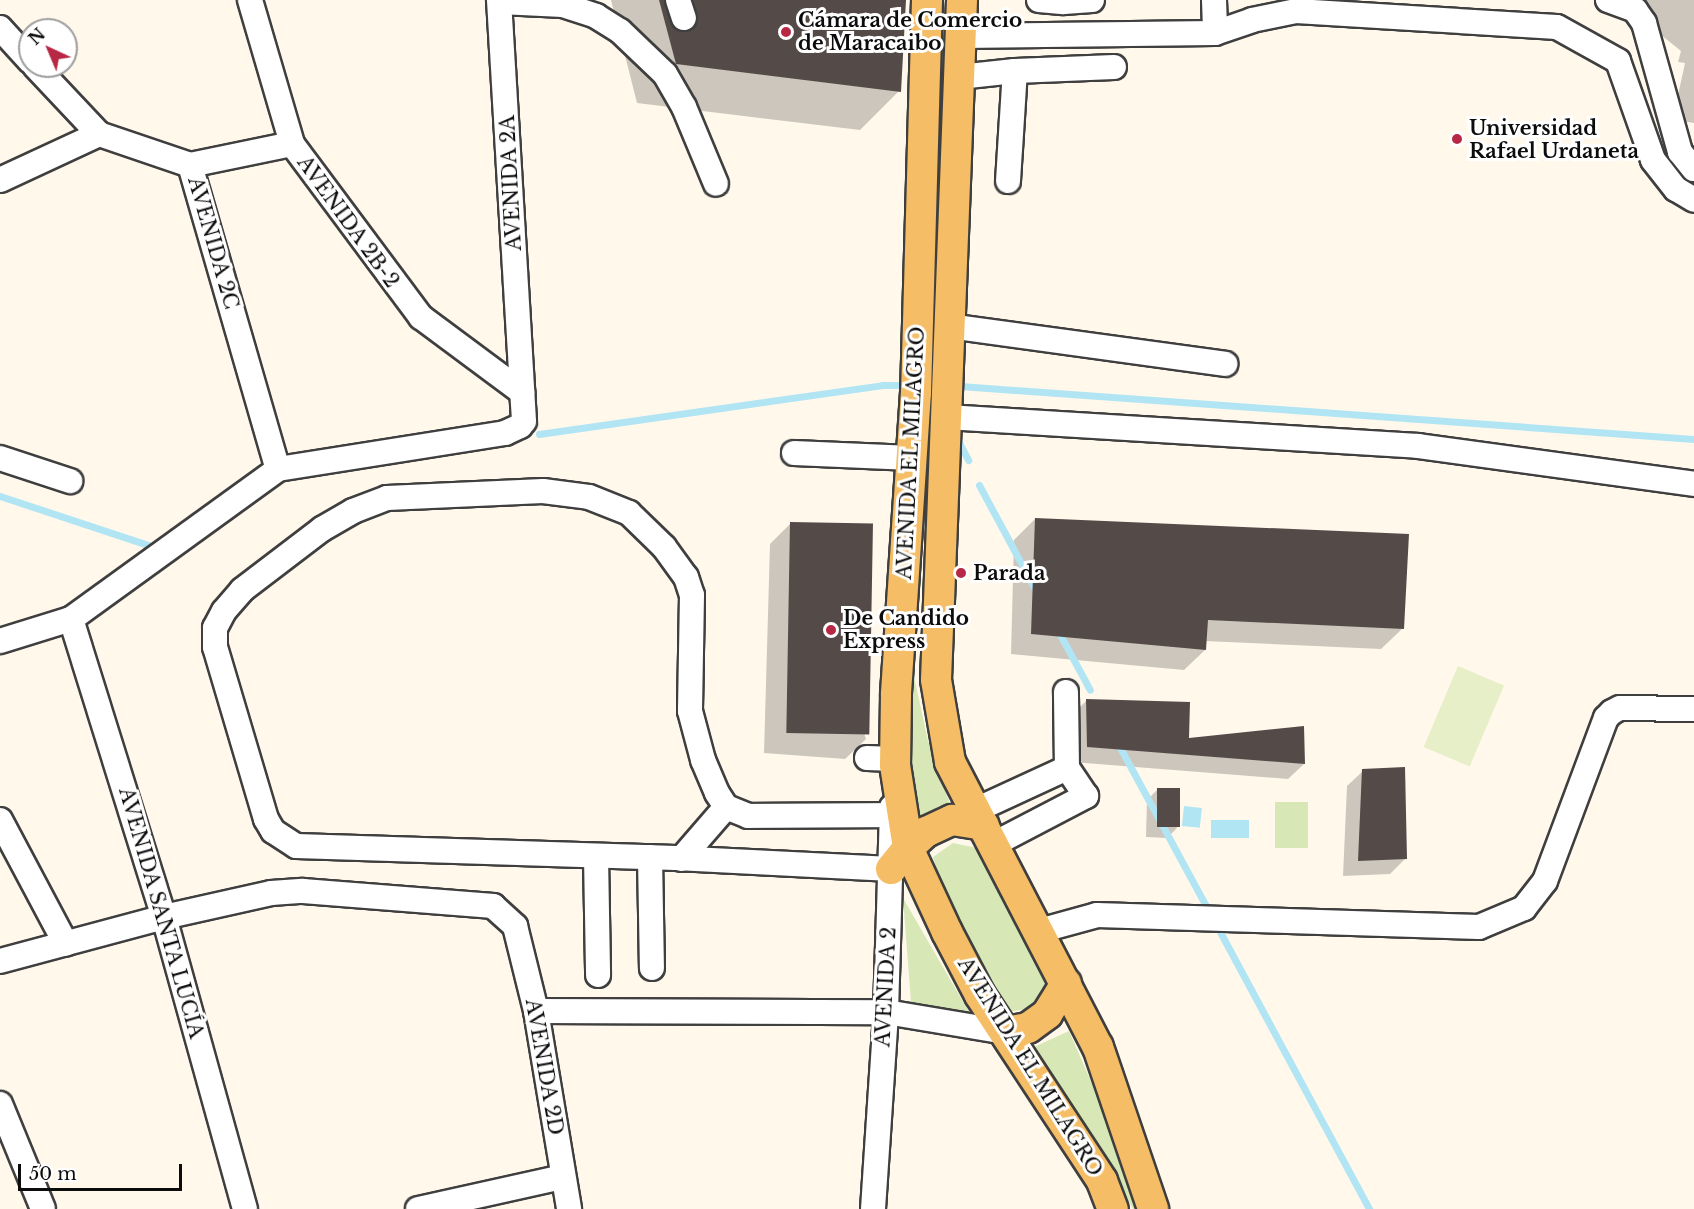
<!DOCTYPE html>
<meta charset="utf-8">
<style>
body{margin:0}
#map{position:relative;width:1694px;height:1209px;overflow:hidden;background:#fff8eb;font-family:"Libre Baskerville",serif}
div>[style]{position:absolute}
.green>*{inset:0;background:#d7e7b6;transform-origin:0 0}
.pitch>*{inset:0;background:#e7efc8;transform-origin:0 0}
.water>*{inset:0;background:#b1e5f4;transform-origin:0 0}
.shadow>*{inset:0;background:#0003}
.stream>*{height:7px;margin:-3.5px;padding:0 3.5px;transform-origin:3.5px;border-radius:3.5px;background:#b1e5f4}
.building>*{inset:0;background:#544b49;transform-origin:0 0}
.roads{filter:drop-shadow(2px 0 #3f3f3f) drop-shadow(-2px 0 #3f3f3f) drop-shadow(0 2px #3f3f3f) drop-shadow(0 -2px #3f3f3f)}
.minor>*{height:24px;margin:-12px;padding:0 12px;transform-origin:12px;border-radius:12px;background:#fff}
.major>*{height:30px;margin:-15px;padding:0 15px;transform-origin:15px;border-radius:15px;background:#f5bd65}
.dots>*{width:16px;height:16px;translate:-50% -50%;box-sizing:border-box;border:3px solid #fff;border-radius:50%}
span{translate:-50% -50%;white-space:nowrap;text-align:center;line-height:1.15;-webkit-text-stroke:6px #fff;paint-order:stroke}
.poi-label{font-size:20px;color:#0c0c0c;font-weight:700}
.left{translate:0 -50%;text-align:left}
.street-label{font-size:20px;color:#0c0c0c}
.north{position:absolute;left:18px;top:18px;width:60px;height:60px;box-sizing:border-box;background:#fff;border:2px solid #9e9e9e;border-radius:50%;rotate:316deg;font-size:16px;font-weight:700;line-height:24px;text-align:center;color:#0c0c0c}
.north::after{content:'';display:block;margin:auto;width:21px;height:27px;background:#b82844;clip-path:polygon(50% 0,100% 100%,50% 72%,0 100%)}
.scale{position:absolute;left:18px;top:1164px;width:164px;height:27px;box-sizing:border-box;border:3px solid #0c0c0c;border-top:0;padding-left:8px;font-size:18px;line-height:21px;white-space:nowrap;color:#0c0c0c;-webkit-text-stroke:4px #fff;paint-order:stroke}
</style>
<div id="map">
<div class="green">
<i style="clip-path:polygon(912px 667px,928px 741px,951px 807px,939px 806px,918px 821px,908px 756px)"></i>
<i style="left:1308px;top:802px;width:46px;height:33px;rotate:90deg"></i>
<i style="clip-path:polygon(953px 843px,977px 848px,1052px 982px,1035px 1008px,1008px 1012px,944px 895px,933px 857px)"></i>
<i style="clip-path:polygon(903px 898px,973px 1019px,912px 1015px)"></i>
<i style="clip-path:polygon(1069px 1031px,1116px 1139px,1138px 1209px,1133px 1209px,1084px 1123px,1034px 1047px)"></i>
</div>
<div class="pitch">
<i style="left:1458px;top:666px;width:50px;height:88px;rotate:23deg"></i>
</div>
<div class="water">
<i style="left:1184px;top:806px;width:18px;height:20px;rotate:6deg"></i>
<i style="left:1211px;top:820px;width:38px;height:18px"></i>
</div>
<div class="shadow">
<i style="clip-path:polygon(611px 0,903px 0,899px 91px,860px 130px,637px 103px)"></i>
<i style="clip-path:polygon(1631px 0,1694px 0,1694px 123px,1682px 121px,1684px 111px,1675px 109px,1685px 63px,1678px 62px,1681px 51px,1650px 26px)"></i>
<i style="clip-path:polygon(1035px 519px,1402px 629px,1381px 649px,1205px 641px,1205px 650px,1184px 670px,1011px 654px,1014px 540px)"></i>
<i style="clip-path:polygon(791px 523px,866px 739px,845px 759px,764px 753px,770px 544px)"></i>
<i style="clip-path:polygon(1086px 701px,1188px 739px,1304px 764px,1288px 779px,1072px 762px,1071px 716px)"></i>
<i style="clip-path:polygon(1363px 771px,1405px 859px,1390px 874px,1343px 876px,1347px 786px)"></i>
<i style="clip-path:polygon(1158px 789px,1177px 828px,1167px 838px,1146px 837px,1147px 800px)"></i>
</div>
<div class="stream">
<i style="left:960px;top:386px;width:736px;rotate:4.13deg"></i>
<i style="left:539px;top:434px;width:347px;rotate:-8.1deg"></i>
<i style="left:883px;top:385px;width:20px"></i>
<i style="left:957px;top:439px;width:24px;rotate:62deg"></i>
<i style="left:979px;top:485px;width:120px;rotate:61.7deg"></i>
<i style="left:0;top:496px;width:169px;rotate:18.3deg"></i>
<i style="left:1057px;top:629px;width:69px;rotate:61.6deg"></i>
<i style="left:1117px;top:742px;width:187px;rotate:61.5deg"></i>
<i style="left:1219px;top:930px;width:317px;rotate:61.7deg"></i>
</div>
<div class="building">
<i style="clip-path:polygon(659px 0,664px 0,674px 28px,682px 32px,689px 31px,698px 21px,693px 0,906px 0,901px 92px,676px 64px)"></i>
<i style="clip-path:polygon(1035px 518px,1409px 534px,1404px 629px,1208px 620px,1206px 650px,1031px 634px)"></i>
<i style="left:790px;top:522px;width:83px;height:211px;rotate:1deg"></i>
<i style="clip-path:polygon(1086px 699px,1190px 702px,1189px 738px,1304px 726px,1305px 764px,1087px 747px)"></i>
<i style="clip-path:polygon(1405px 767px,1407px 859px,1358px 861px,1362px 769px)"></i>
<i style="left:1157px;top:788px;width:23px;height:39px"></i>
</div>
<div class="roads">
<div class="minor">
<i style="left:250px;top:0;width:150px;rotate:73.7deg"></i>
<i style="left:292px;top:144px;width:216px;rotate:53.3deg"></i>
<i style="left:421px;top:317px;width:126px;rotate:36.6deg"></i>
<i style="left:678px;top:0;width:19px;rotate:72deg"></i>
<i style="left:1039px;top:0;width:25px;rotate:5deg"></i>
<i style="left:1064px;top:2px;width:28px;rotate:-4deg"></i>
<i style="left:1214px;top:0;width:33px;rotate:88deg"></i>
<i style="left:1608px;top:0;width:29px;rotate:20deg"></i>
<i style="left:1635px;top:10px;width:16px;rotate:55deg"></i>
<i style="left:1644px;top:23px;width:134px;rotate:74.4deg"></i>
<i style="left:1680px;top:152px;width:22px;rotate:51deg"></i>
<i style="left:500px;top:2px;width:63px;rotate:2.7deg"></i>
<i style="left:563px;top:5px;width:35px;rotate:18deg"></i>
<i style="left:596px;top:16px;width:28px;rotate:32deg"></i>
<i style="left:620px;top:31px;width:62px;rotate:43.7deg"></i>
<i style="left:665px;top:74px;width:38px;rotate:60deg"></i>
<i style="left:684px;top:107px;width:83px;rotate:67.4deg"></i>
<i style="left:0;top:28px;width:45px;rotate:47.7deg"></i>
<i style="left:961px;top:36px;width:254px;rotate:-0.7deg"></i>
<i style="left:1215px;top:33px;width:39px;rotate:-19deg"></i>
<i style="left:1252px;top:20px;width:45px;rotate:-11.6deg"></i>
<i style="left:1296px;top:11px;width:261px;rotate:3.5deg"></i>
<i style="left:1557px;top:27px;width:70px;rotate:29.1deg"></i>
<i style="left:1618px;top:61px;width:105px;rotate:70.5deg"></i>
<i style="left:1653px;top:160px;width:37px;rotate:52deg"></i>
<i style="left:1676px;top:189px;width:21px;rotate:31deg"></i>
<i style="left:35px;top:66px;width:93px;rotate:46.7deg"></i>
<i style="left:99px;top:134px;width:96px;rotate:18.8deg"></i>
<i style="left:190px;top:165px;width:316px;rotate:73.9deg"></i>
<i style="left:959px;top:77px;width:56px;rotate:-6.1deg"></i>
<i style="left:1015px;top:71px;width:99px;rotate:-2.3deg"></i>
<i style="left:190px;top:165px;width:104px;rotate:-11.6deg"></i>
<i style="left:0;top:180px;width:109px;rotate:-24.9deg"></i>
<i style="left:1008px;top:181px;width:110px;rotate:-86.4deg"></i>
<i style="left:949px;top:326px;width:279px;rotate:7.8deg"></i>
<i style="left:946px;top:417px;width:473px;rotate:3.5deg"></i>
<i style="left:1418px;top:446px;width:279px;rotate:7.8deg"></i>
<i style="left:794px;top:453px;width:118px;rotate:2.4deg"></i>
<i style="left:0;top:458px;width:74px;rotate:18.2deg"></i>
<i style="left:71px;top:619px;width:312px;rotate:72.7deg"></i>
<i style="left:164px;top:917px;width:303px;rotate:74.5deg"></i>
<i style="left:0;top:641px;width:74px;rotate:-17.2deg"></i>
<i style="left:71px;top:619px;width:256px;rotate:-35.9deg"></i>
<i style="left:278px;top:469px;width:230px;rotate:-9deg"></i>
<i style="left:505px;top:433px;width:17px;rotate:-25deg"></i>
<i style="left:520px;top:426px;width:6px;rotate:-51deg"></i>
<i style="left:524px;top:421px;width:422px;rotate:-93.4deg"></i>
<i style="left:867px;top:758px;width:28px;rotate:2deg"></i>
<i style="left:976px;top:810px;width:100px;rotate:-24.8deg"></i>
<i style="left:0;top:820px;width:140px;rotate:62deg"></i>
<i style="left:994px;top:844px;width:104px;rotate:-27.6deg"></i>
<i style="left:1086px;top:796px;width:34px;rotate:-124deg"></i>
<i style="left:1067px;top:768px;width:76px;rotate:-90.8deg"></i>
<i style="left:596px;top:856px;width:119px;rotate:89deg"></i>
<i style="left:650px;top:857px;width:111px;rotate:89deg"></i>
<i style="left:681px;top:859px;width:69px;rotate:-49.1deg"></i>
<i style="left:891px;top:869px;width:215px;rotate:-177.1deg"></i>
<i style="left:676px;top:858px;width:380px;rotate:-178.2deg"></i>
<i style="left:296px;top:846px;width:27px;rotate:-147deg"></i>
<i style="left:273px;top:831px;width:14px;rotate:-120deg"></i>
<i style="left:266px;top:819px;width:179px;rotate:-106.5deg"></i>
<i style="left:215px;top:647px;width:19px;rotate:-90deg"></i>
<i style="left:215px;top:628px;width:19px;rotate:-62deg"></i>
<i style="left:224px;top:611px;width:28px;rotate:-49deg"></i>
<i style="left:242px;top:590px;width:101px;rotate:-37.3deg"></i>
<i style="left:322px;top:529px;width:36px;rotate:-30deg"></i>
<i style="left:353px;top:511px;width:36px;rotate:-21deg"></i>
<i style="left:387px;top:498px;width:156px;rotate:-2.6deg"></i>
<i style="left:543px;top:491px;width:46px;rotate:7.4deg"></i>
<i style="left:589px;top:497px;width:43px;rotate:21.8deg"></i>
<i style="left:629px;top:513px;width:49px;rotate:44.2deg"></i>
<i style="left:664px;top:547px;width:37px;rotate:54deg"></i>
<i style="left:686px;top:577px;width:19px;rotate:72deg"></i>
<i style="left:692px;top:595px;width:116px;rotate:91deg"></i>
<i style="left:690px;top:711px;width:51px;rotate:75.1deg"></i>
<i style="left:703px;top:760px;width:36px;rotate:67deg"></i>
<i style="left:717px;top:793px;width:17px;rotate:57deg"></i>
<i style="left:726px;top:807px;width:24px;rotate:22deg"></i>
<i style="left:748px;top:816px;width:144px;rotate:-0.4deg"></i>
<i style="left:1039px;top:931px;width:60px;rotate:-15.4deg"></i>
<i style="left:1097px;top:915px;width:382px;rotate:1.8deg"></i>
<i style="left:1479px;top:927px;width:49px;rotate:-22.9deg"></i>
<i style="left:1524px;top:908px;width:34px;rotate:-52deg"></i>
<i style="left:1545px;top:881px;width:174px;rotate:-69.5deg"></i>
<i style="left:1606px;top:718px;width:8px;rotate:-45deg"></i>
<i style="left:1612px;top:712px;width:9px;rotate:-27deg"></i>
<i style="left:1620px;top:708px;width:74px;rotate:0.8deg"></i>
<i style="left:0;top:961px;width:170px;rotate:-15deg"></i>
<i style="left:164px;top:917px;width:110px;rotate:-12.6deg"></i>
<i style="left:271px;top:893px;width:32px;rotate:-4deg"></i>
<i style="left:303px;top:891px;width:191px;rotate:4.5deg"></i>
<i style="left:493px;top:906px;width:30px;rotate:42deg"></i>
<i style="left:515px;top:926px;width:88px;rotate:76.1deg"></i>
<i style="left:536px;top:1011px;width:201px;rotate:80.5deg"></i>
<i style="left:536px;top:1011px;width:350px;rotate:0.2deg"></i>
<i style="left:886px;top:1012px;width:121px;rotate:9.5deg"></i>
<i style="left:0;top:1104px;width:113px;rotate:67.7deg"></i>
<i style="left:418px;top:1209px;width:148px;rotate:-12.5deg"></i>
<i style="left:873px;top:1209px;width:197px;rotate:-86.2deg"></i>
<i style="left:886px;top:1012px;width:205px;rotate:-88.3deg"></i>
</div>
<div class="major">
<i style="left:927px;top:0;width:392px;rotate:91.6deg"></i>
<i style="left:916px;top:392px;width:304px;rotate:93.8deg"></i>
<i style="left:896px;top:695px;width:70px;rotate:90.8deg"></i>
<i style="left:895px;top:765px;width:84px;rotate:81.1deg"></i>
<i style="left:908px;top:848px;width:93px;rotate:65.1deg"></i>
<i style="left:947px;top:932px;width:71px;rotate:62.4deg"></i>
<i style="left:980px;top:995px;width:222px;rotate:56.7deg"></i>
<i style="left:1102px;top:1181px;width:30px;rotate:69deg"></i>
<i style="left:962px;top:0;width:680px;rotate:92.19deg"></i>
<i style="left:936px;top:680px;width:83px;rotate:80.3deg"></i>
<i style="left:950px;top:762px;width:321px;rotate:62.6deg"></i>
<i style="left:1098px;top:1047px;width:171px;rotate:71.2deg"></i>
<i style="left:891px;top:869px;width:27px;rotate:-51deg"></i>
<i style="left:908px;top:848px;width:24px;rotate:-42deg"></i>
<i style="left:926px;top:832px;width:29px;rotate:-25deg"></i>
<i style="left:952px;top:820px;width:32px;rotate:9deg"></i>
<i style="left:1005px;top:1032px;width:23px;rotate:-10deg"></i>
<i style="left:1028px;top:1028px;width:24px;rotate:-36deg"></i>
<i style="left:1047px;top:1014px;width:36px;rotate:-58deg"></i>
</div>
</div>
<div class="dots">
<i style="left:786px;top:32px;background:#b82844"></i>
<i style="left:1457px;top:139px;background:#b82844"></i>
<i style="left:961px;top:573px;background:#b82844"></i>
<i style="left:831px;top:630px;background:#b82844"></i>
</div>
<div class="poi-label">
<span class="left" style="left:798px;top:32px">Cámara de Comercio<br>de Maracaibo</span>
<span class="left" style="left:1469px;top:140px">Universidad<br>Rafael Urdaneta</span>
<span class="left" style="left:973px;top:573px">Parada</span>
<span class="left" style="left:843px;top:630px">De Candido<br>Express</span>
</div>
<div class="street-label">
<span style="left:511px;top:183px;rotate:-93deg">AVENIDA 2A</span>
<span style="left:348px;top:222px;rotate:54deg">AVENIDA 2B-2</span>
<span style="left:213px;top:243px;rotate:74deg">AVENIDA 2C</span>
<span style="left:911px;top:453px;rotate:-87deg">AVENIDA EL MILAGRO</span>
<span style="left:161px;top:913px;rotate:74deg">AVENIDA SANTA LUCÍA</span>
<span style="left:886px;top:987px;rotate:-87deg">AVENIDA 2</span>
<span style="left:544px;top:1067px;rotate:80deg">AVENIDA 2D</span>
<span style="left:1030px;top:1067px;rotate:58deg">AVENIDA EL MILAGRO</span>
</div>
<div class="north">N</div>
<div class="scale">50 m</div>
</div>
